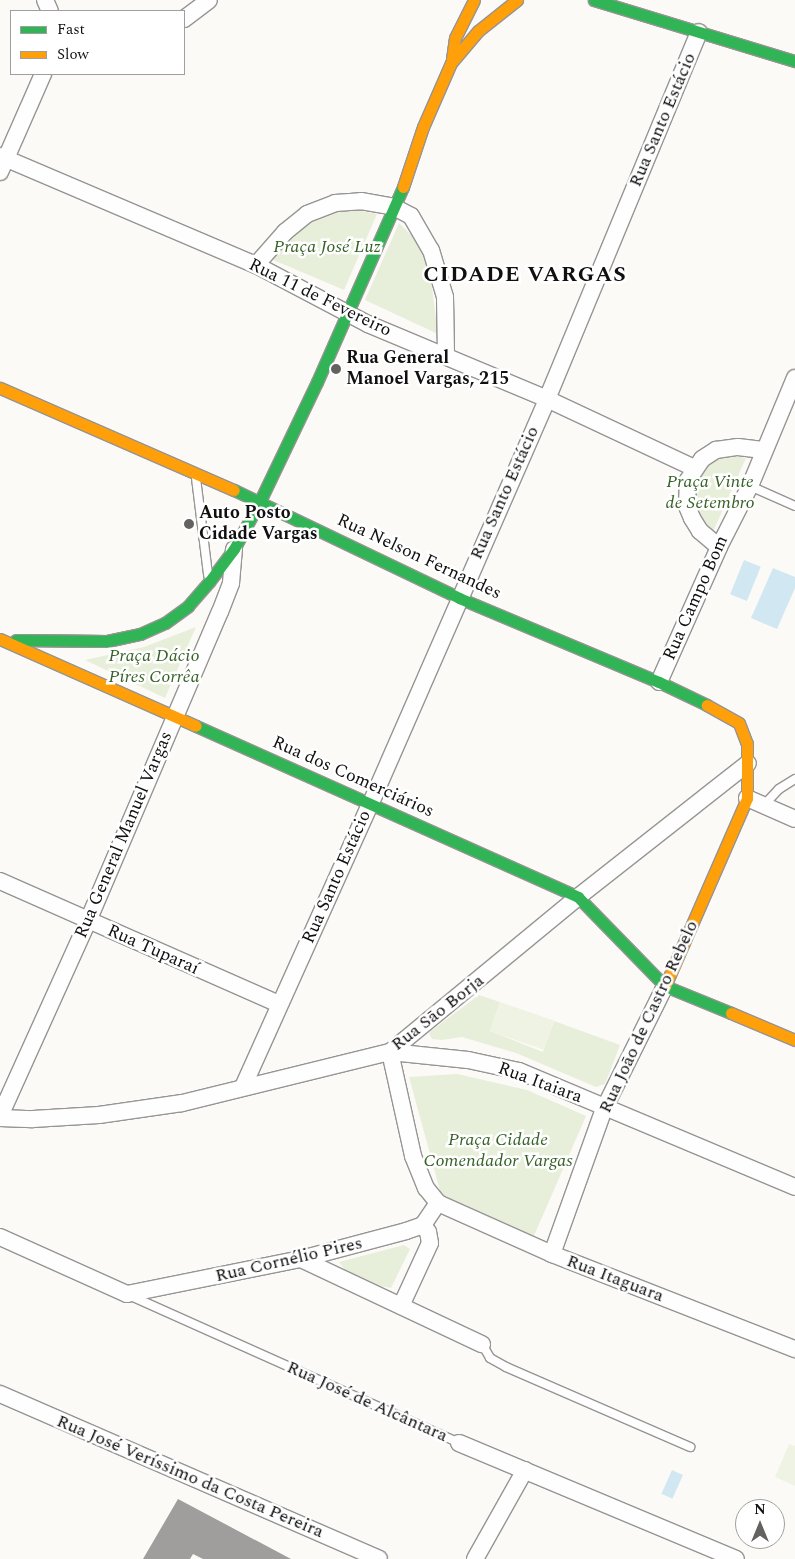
<!DOCTYPE html>
<meta charset="utf-8">
<style>
body{margin:0}
#map{position:relative;width:795px;height:1559px;overflow:hidden;background:#fcfaf7;font-family:Spectral,serif}
div>[style]{position:absolute}
.green>*{inset:0;background:#e7eed9}
.pitch>*{inset:0;background:#eff3e3;transform-origin:0 0}
.water>*{inset:0;background:#d1e7f1;transform-origin:0 0}
.building>*{inset:0;background:#a09e9c}
.roads{filter:drop-shadow(1px 0 #969594) drop-shadow(-1px 0 #969594) drop-shadow(0 1px #969594) drop-shadow(0 -1px #969594)}
.lane>*{height:8px;margin:-4px;padding:0 4px;transform-origin:4px;border-radius:4px;background:#fffefe}
.street>*{height:16px;margin:-8px;padding:0 8px;transform-origin:8px;border-radius:8px;background:#fffefe}
.fast>*{height:11px;margin:-5.5px;padding:0 5.5px;transform-origin:5.5px;border-radius:5.5px;background:#30b455}
.slow>*{height:11px;margin:-5.5px;padding:0 5.5px;transform-origin:5.5px;border-radius:5.5px;background:#ff9f0a}
.dots>*{width:14px;height:14px;translate:-50% -50%;box-sizing:border-box;border:2px solid #fff;border-radius:50%}
span{translate:-50% -50%;white-space:nowrap;text-align:center;line-height:1.15;-webkit-text-stroke:5px #fff;paint-order:stroke}
.street-label{font-size:18px;color:#101010}
.park-label{font-size:18px;color:#366127;font-style:italic}
.poi-label{font-size:18px;color:#101010;font-weight:700}
.left{translate:0 -50%;text-align:left}
.district-label{font-size:22px;color:#101010;font-weight:700;letter-spacing:1px}
.legend{position:absolute;left:10px;top:10px;width:175px;height:65px;box-sizing:border-box;background:#fff;border:1px solid #9f9f9f;margin:0;padding:6px 9px;list-style:none;font-size:15px;color:#101010}
.legend li{display:flex;align-items:center;gap:10px;height:25px}
.legend b{width:25px;border:1px solid #9f9f9f}
.north{position:absolute;left:735px;top:1499px;width:50px;height:50px;box-sizing:border-box;background:#fff;border:1px solid #9f9f9f;border-radius:50%;rotate:0deg;font-size:14px;font-weight:700;line-height:20px;text-align:center;color:#101010}
.north::after{content:'';display:block;margin:auto;width:18px;height:22px;background:#636261;clip-path:polygon(50% 0,100% 100%,50% 72%,0 100%)}
</style>
<div id="map">
<div class="green">
<i style="clip-path:polygon(351px 209px,377px 214px,344px 290px,271px 259px,310px 219px,332px 210px)"></i>
<i style="clip-path:polygon(399px 223px,414px 238px,429px 265px,438px 334px,365px 300px)"></i>
<i style="clip-path:polygon(728px 455px,746px 458px,711px 536px,696px 517px,693px 485px,708px 463px)"></i>
<i style="clip-path:polygon(196px 627px,165px 698px,85px 660px,144px 647px)"></i>
<i style="clip-path:polygon(479px 995px,500px 1002px,490px 1031px,543px 1052px,554px 1021px,620px 1045px,605px 1084px,596px 1087px,516px 1053px,462px 1037px,442px 1040px,432px 1039px,429px 1033px,431px 1031px)"></i>
<i style="clip-path:polygon(457px 1074px,527px 1090px,586px 1116px,533px 1238px,442px 1198px,409px 1077px)"></i>
<i style="clip-path:polygon(404px 1245px,410px 1249px,391px 1288px,380px 1286px,346px 1271px,339px 1262px)"></i>
</div>
<div class="pitch">
<i style="left:500px;top:1002px;width:57px;height:31px;rotate:19deg"></i>
<i style="clip-path:polygon(789px 1444px,795px 1446px,795px 1486px,775px 1477px)"></i>
</div>
<div class="water">
<i style="left:744px;top:560px;width:18px;height:37px;rotate:22deg"></i>
<i style="clip-path:polygon(773px 568px,795px 577px,795px 588px,777px 629px,751px 618px)"></i>
<i style="left:672px;top:1470px;width:12px;height:26px;rotate:24deg"></i>
</div>
<div class="building">
<i style="clip-path:polygon(178px 1499px,291px 1559px,203px 1559px,193px 1554px,190px 1559px,143px 1559px)"></i>
</div>
<div class="roads">
<div class="lane">
<i style="left:196px;top:478px;width:98px;rotate:82.9deg"></i>
<i style="left:750px;top:486px;width:49px;rotate:24deg"></i>
<i style="left:764px;top:805px;width:22px;rotate:-47deg"></i>
<i style="left:779px;top:789px;width:19px;rotate:-32deg"></i>
<i style="left:131px;top:1296px;width:359px;rotate:24.1deg"></i>
<i style="left:482px;top:1344px;width:16px;rotate:60deg"></i>
<i style="left:490px;top:1358px;width:18px;rotate:29deg"></i>
<i style="left:506px;top:1367px;width:201px;rotate:23.5deg"></i>
</div>
<div class="street">
<i style="left:45px;top:0;width:12px;rotate:66deg"></i>
<i style="left:184px;top:19px;width:31px;rotate:-37deg"></i>
<i style="left:0;top:156px;width:278px;rotate:23.1deg"></i>
<i style="left:256px;top:265px;width:127px;rotate:27.8deg"></i>
<i style="left:368px;top:324px;width:194px;rotate:22.7deg"></i>
<i style="left:547px;top:399px;width:162px;rotate:25.1deg"></i>
<i style="left:0;top:172px;width:107px;rotate:-66.3deg"></i>
<i style="left:256px;top:265px;width:44px;rotate:-48.7deg"></i>
<i style="left:285px;top:232px;width:28px;rotate:-39deg"></i>
<i style="left:307px;top:214px;width:30px;rotate:-21deg"></i>
<i style="left:335px;top:203px;width:26px;rotate:-4deg"></i>
<i style="left:361px;top:201px;width:34px;rotate:10deg"></i>
<i style="left:394px;top:207px;width:19px;rotate:28deg"></i>
<i style="left:411px;top:216px;width:39px;rotate:60deg"></i>
<i style="left:431px;top:250px;width:49px;rotate:73.4deg"></i>
<i style="left:445px;top:297px;width:58px;rotate:89deg"></i>
<i style="left:719px;top:547px;width:25px;rotate:-140deg"></i>
<i style="left:700px;top:531px;width:15px;rotate:-122deg"></i>
<i style="left:692px;top:518px;width:13px;rotate:-113deg"></i>
<i style="left:687px;top:506px;width:26px;rotate:-88deg"></i>
<i style="left:688px;top:480px;width:25px;rotate:-56deg"></i>
<i style="left:702px;top:459px;width:17px;rotate:-33deg"></i>
<i style="left:716px;top:450px;width:22px;rotate:-8deg"></i>
<i style="left:738px;top:447px;width:25px;rotate:7deg"></i>
<i style="left:659px;top:682px;width:148px;rotate:-66deg"></i>
<i style="left:719px;top:547px;width:68px;rotate:-63.1deg"></i>
<i style="left:750px;top:486px;width:117px;rotate:-67.4deg"></i>
<i style="left:747px;top:798px;width:52px;rotate:23.6deg"></i>
<i style="left:0;top:881px;width:305px;rotate:23.8deg"></i>
<i style="left:243px;top:1087px;width:309px;rotate:-65.8deg"></i>
<i style="left:370px;top:805px;width:443px;rotate:-66.4deg"></i>
<i style="left:547px;top:399px;width:397px;rotate:-67.5deg"></i>
<i style="left:0;top:1116px;width:214px;rotate:-65.7deg"></i>
<i style="left:88px;top:921px;width:336px;rotate:-66.9deg"></i>
<i style="left:220px;top:612px;width:31px;rotate:-69deg"></i>
<i style="left:231px;top:583px;width:34px;rotate:-85deg"></i>
<i style="left:0;top:1118px;width:33px;rotate:2deg"></i>
<i style="left:33px;top:1119px;width:66px;rotate:-3.5deg"></i>
<i style="left:99px;top:1115px;width:84px;rotate:-8.2deg"></i>
<i style="left:182px;top:1103px;width:214px;rotate:-13.8deg"></i>
<i style="left:390px;top:1052px;width:244px;rotate:-39.5deg"></i>
<i style="left:578px;top:897px;width:216px;rotate:-38.2deg"></i>
<i style="left:795px;top:1187px;width:299px;rotate:-157.2deg"></i>
<i style="left:519px;top:1071px;width:52px;rotate:-167.8deg"></i>
<i style="left:468px;top:1060px;width:78px;rotate:-174.1deg"></i>
<i style="left:390px;top:1052px;width:107px;rotate:77.5deg"></i>
<i style="left:413px;top:1156px;width:35px;rotate:68deg"></i>
<i style="left:426px;top:1188px;width:19px;rotate:51deg"></i>
<i style="left:438px;top:1203px;width:125px;rotate:24.1deg"></i>
<i style="left:552px;top:1254px;width:261px;rotate:21.4deg"></i>
<i style="left:0;top:1237px;width:139px;rotate:24.2deg"></i>
<i style="left:127px;top:1294px;width:177px;rotate:-11.4deg"></i>
<i style="left:301px;top:1259px;width:109px;rotate:-14.9deg"></i>
<i style="left:406px;top:1231px;width:18px;rotate:-19deg"></i>
<i style="left:423px;top:1225px;width:27px;rotate:-56deg"></i>
<i style="left:552px;top:1254px;width:154px;rotate:-70.3deg"></i>
<i style="left:604px;top:1109px;width:137px;rotate:-63.6deg"></i>
<i style="left:301px;top:1259px;width:200px;rotate:25.2deg"></i>
<i style="left:401px;top:1306px;width:69px;rotate:-65.3deg"></i>
<i style="left:430px;top:1243px;width:11px;rotate:-100deg"></i>
<i style="left:428px;top:1232px;width:9px;rotate:-126deg"></i>
<i style="left:0;top:1394px;width:413px;rotate:23.5deg"></i>
<i style="left:459px;top:1443px;width:300px;rotate:22.7deg"></i>
<i style="left:475px;top:1559px;width:102px;rotate:-60.7deg"></i>
</div>
<div class="fast">
<i style="left:594px;top:0;width:210px;rotate:16.9deg"></i>
<i style="left:234px;top:490px;width:250px;rotate:25.6deg"></i>
<i style="left:459px;top:598px;width:217px;rotate:22.8deg"></i>
<i style="left:659px;top:682px;width:53px;rotate:25.6deg"></i>
<i style="left:16px;top:640px;width:91px;rotate:0.6deg"></i>
<i style="left:107px;top:641px;width:34px;rotate:-12deg"></i>
<i style="left:140px;top:634px;width:27px;rotate:-24deg"></i>
<i style="left:165px;top:623px;width:29px;rotate:-36deg"></i>
<i style="left:188px;top:606px;width:32px;rotate:-49deg"></i>
<i style="left:209px;top:582px;width:41px;rotate:-52.9deg"></i>
<i style="left:234px;top:549px;width:55px;rotate:-61.6deg"></i>
<i style="left:260px;top:501px;width:132px;rotate:-64.4deg"></i>
<i style="left:317px;top:382px;width:213px;rotate:-66.2deg"></i>
<i style="left:196px;top:726px;width:419px;rotate:24.1deg"></i>
<i style="left:578px;top:897px;width:124px;rotate:45.7deg"></i>
<i style="left:665px;top:986px;width:71px;rotate:22.2deg"></i>
</div>
<div class="slow">
<i style="left:452px;top:59px;width:21px;rotate:-82deg"></i>
<i style="left:455px;top:38px;width:42px;rotate:-63.4deg"></i>
<i style="left:403px;top:187px;width:63px;rotate:-71.6deg"></i>
<i style="left:423px;top:127px;width:70px;rotate:-66.4deg"></i>
<i style="left:451px;top:63px;width:42px;rotate:-49.8deg"></i>
<i style="left:478px;top:31px;width:50px;rotate:-38.5deg"></i>
<i style="left:0;top:388px;width:255px;rotate:23.6deg"></i>
<i style="left:0;top:639px;width:214px;rotate:23.9deg"></i>
<i style="left:665px;top:986px;width:205px;rotate:-66.4deg"></i>
<i style="left:747px;top:798px;width:54px;rotate:-90deg"></i>
<i style="left:747px;top:744px;width:22px;rotate:-111deg"></i>
<i style="left:739px;top:723px;width:37px;rotate:-151deg"></i>
<i style="left:731px;top:1013px;width:69px;rotate:22.9deg"></i>
</div>
</div>
<div class="dots">
<i style="left:336px;top:369px;background:#636261"></i>
<i style="left:189px;top:524px;background:#636261"></i>
</div>
<div class="street-label">
<span style="left:663px;top:120px;rotate:-67deg">Rua Santo Estácio</span>
<span style="left:320px;top:298px;rotate:26deg">Rua 11 de Fevereiro</span>
<span style="left:505px;top:493px;rotate:-66deg">Rua Santo Estácio</span>
<span style="left:419px;top:557px;rotate:25deg">Rua Nelson Fernandes</span>
<span style="left:696px;top:598px;rotate:-66deg">Rua Campo Bom</span>
<span style="left:353px;top:777px;rotate:24deg">Rua dos Comerciários</span>
<span style="left:124px;top:835px;rotate:-67deg">Rua General Manuel Vargas</span>
<span style="left:337px;top:877px;rotate:-66deg">Rua Santo Estácio</span>
<span style="left:153px;top:950px;rotate:24deg">Rua Tuparaí</span>
<span style="left:438px;top:1013px;rotate:-38deg">Rua São Borja</span>
<span style="left:649px;top:1017px;rotate:-65deg">Rua João de Castro Rebelo</span>
<span style="left:540px;top:1083px;rotate:20deg">Rua Itaiara</span>
<span style="left:289px;top:1260px;rotate:-13deg">Rua Cornélio Pires</span>
<span style="left:615px;top:1279px;rotate:21deg">Rua Itaguara</span>
<span style="left:367px;top:1402px;rotate:24deg">Rua José de Alcântara</span>
<span style="left:190px;top:1477px;rotate:23deg">Rua José Veríssimo da Costa Pereira</span>
</div>
<div class="park-label">
<span style="left:327px;top:247px">Praça José Luz</span>
<span style="left:710px;top:493px">Praça Vinte<br>de Setembro</span>
<span style="left:154px;top:667px">Praça Dácio<br>Píres Corrêa</span>
<span style="left:498px;top:1151px">Praça Cidade<br>Comendador Vargas</span>
</div>
<div class="poi-label">
<span class="left" style="left:346px;top:369px">Rua General<br>Manoel Vargas, 215</span>
<span class="left" style="left:199px;top:524px">Auto Posto<br>Cidade Vargas</span>
</div>
<div class="district-label">
<span style="left:525px;top:275px">CIDADE VARGAS</span>
</div>
<ul class="legend">
<li><b style="height:6px;background:#30b455"></b>Fast</li>
<li><b style="height:6px;background:#ff9f0a"></b>Slow</li>
</ul>
<div class="north">N</div>
</div>
